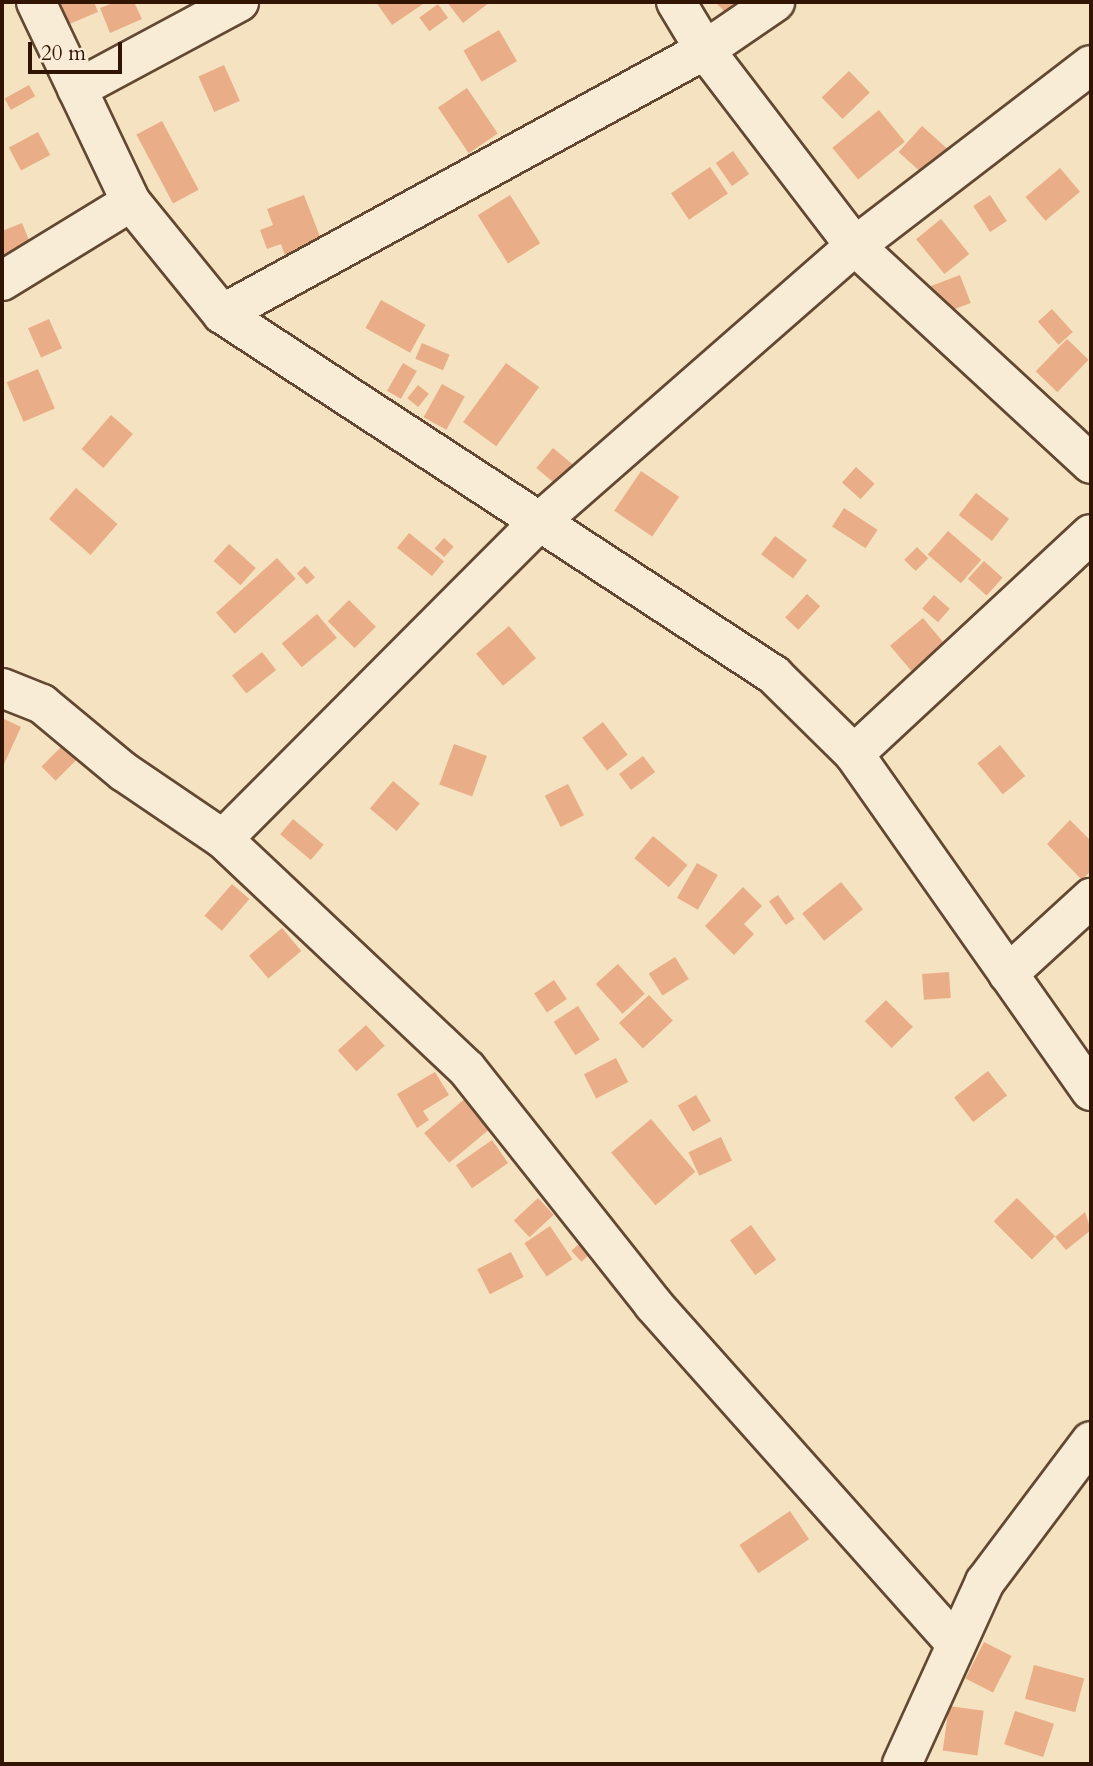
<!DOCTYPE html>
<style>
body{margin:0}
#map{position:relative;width:1093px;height:1766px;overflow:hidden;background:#f4e2c0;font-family:Cardo,serif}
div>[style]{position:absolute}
.building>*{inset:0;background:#e9ae87;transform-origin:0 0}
.roads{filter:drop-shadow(2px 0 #624832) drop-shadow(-2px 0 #624832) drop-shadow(0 2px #624832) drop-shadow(0 -2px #624832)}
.minor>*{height:38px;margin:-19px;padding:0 19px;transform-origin:19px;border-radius:19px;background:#f8ecd6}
span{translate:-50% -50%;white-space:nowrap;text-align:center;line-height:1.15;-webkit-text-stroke:5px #f8ecd6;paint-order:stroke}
.frame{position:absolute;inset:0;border:4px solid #311402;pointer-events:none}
.scale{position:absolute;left:28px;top:42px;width:94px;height:32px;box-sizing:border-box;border:4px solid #311402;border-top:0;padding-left:9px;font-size:21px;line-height:24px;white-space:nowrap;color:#311402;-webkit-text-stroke:5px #f8ecd6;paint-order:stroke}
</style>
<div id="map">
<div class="building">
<i style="clip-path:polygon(57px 2px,94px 2px,98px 12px,67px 25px)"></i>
<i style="clip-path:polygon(116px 2px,134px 2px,142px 19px,110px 33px,100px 8px)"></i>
<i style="clip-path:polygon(376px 2px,422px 2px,423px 4px,392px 25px)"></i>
<i style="clip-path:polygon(447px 2px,490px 2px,463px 23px)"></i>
<i style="clip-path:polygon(715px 2px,748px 2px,731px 18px)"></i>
<i style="left:438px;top:4px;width:17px;height:23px;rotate:54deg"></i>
<i style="left:499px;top:30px;width:36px;height:41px;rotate:60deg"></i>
<i style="left:224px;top:65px;width:39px;height:28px;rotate:66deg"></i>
<i style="left:849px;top:71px;width:30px;height:38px;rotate:46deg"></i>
<i style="left:29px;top:85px;width:13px;height:28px;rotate:61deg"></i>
<i style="left:467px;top:88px;width:55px;height:35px;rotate:56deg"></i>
<i style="left:879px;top:110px;width:41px;height:60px;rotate:51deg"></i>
<i style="left:162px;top:121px;width:78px;height:29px;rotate:62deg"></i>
<i style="left:922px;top:126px;width:50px;height:35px;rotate:42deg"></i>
<i style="left:38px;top:132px;width:26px;height:33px;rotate:62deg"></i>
<i style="left:733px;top:151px;width:28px;height:21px;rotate:55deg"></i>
<i style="left:710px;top:167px;width:32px;height:47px;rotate:56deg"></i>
<i style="left:1060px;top:168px;width:31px;height:45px;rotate:50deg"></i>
<i style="clip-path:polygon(304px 195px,324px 247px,287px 261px,281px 244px,267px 249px,260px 230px,273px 225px,267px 209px)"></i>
<i style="left:510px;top:195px;width:57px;height:38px;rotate:58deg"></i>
<i style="left:990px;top:195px;width:31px;height:20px;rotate:57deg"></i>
<i style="left:941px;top:219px;width:45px;height:32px;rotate:51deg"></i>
<i style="clip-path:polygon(22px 223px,35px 255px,2px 270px,2px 231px)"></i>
<i style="left:960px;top:275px;width:30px;height:31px;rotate:69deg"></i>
<i style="left:381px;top:300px;width:51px;height:32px;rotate:29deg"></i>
<i style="left:1052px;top:309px;width:31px;height:19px;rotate:48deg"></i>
<i style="left:49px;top:319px;width:32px;height:23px;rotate:66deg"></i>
<i style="left:1067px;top:339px;width:30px;height:45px;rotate:44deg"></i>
<i style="left:422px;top:343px;width:30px;height:17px;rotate:23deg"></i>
<i style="left:403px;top:363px;width:16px;height:32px;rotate:30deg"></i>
<i style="left:506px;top:363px;width:41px;height:73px;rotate:36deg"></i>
<i style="left:38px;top:369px;width:43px;height:34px;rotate:67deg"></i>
<i style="left:442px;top:384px;width:26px;height:38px;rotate:29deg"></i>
<i style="left:418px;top:385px;width:14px;height:17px;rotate:39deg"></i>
<i style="left:111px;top:415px;width:29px;height:45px;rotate:41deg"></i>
<i style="left:553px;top:448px;width:30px;height:26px;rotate:40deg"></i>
<i style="left:856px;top:467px;width:25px;height:21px;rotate:42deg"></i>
<i style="left:641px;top:471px;width:46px;height:48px;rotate:34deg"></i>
<i style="left:76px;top:488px;width:55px;height:41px;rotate:41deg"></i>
<i style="left:976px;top:493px;width:42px;height:28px;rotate:38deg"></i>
<i style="left:844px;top:508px;width:40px;height:22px;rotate:33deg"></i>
<i style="left:948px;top:531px;width:44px;height:31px;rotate:41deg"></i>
<i style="left:409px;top:533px;width:45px;height:19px;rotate:39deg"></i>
<i style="left:775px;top:536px;width:40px;height:23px;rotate:37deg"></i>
<i style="left:444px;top:538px;width:13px;height:14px;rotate:42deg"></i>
<i style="left:229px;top:544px;width:36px;height:23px;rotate:42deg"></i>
<i style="left:917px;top:547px;width:16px;height:18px;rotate:45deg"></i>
<i style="left:277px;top:558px;width:28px;height:82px;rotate:48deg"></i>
<i style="left:984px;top:561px;width:25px;height:24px;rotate:42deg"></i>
<i style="left:305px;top:566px;width:15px;height:11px;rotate:48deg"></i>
<i style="left:807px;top:594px;width:18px;height:32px;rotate:43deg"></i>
<i style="left:934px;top:595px;width:21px;height:18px;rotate:41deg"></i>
<i style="left:349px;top:600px;width:38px;height:30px;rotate:45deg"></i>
<i style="left:317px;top:614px;width:31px;height:46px;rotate:50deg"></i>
<i style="left:923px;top:618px;width:45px;height:43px;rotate:50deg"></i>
<i style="left:509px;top:626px;width:42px;height:43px;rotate:50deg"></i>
<i style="left:262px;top:652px;width:23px;height:38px;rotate:52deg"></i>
<i style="clip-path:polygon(2px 718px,21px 727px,4px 764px,2px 762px)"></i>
<i style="left:603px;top:722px;width:41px;height:26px;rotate:53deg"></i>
<i style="left:69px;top:739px;width:20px;height:39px;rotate:45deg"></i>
<i style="left:454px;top:744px;width:35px;height:43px;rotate:20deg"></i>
<i style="left:1000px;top:745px;width:40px;height:29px;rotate:51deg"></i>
<i style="left:643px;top:756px;width:20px;height:30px;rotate:53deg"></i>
<i style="left:393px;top:781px;width:35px;height:36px;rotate:40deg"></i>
<i style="left:568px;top:784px;width:35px;height:26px;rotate:63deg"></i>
<i style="left:293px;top:819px;width:40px;height:20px;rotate:40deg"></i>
<i style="clip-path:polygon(1070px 820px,1091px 841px,1091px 871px,1082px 880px,1047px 844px)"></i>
<i style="left:653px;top:836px;width:45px;height:29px;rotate:40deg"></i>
<i style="left:697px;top:863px;width:24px;height:40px;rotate:30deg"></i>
<i style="left:841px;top:882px;width:35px;height:50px;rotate:51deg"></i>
<i style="left:232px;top:884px;width:23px;height:42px;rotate:41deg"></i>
<i style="clip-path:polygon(743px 887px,762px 906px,744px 924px,754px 934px,734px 955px,705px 926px)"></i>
<i style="left:778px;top:895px;width:29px;height:11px;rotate:55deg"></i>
<i style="left:282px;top:928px;width:30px;height:43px;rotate:50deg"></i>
<i style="left:675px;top:957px;width:26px;height:31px;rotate:58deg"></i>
<i style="left:618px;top:964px;width:40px;height:30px;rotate:48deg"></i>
<i style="left:949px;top:972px;width:26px;height:27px;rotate:86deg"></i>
<i style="left:554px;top:980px;width:23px;height:24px;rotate:56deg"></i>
<i style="left:649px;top:995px;width:35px;height:41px;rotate:47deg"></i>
<i style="left:886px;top:1000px;width:38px;height:30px;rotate:45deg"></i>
<i style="left:578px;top:1006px;width:40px;height:29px;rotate:57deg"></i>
<i style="left:366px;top:1025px;width:28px;height:38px;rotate:48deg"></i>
<i style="left:616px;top:1058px;width:27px;height:36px;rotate:63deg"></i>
<i style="left:988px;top:1071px;width:31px;height:43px;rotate:52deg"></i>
<i style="clip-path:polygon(435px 1072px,449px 1095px,423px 1111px,429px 1120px,417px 1128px,397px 1094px)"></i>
<i style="left:696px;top:1095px;width:30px;height:21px;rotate:60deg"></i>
<i style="left:467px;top:1097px;width:39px;height:56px;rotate:50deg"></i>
<i style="left:651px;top:1119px;width:69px;height:52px;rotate:50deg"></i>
<i style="left:721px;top:1137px;width:26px;height:36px;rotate:65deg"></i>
<i style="left:492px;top:1140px;width:28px;height:44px;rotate:55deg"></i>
<i style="left:538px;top:1198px;width:23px;height:33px;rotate:47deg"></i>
<i style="left:1017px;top:1198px;width:54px;height:33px;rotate:45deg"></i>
<i style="clip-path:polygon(1085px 1212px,1091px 1230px,1066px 1250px,1055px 1237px)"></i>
<i style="left:751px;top:1225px;width:43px;height:26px;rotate:54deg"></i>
<i style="left:550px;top:1226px;width:40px;height:31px;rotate:56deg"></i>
<i style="left:581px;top:1242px;width:15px;height:13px;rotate:48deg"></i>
<i style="left:511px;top:1252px;width:28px;height:38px;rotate:63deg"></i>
<i style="left:790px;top:1511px;width:34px;height:61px;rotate:56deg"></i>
<i style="left:984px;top:1642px;width:31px;height:41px;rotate:27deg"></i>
<i style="left:1034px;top:1665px;width:52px;height:35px;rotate:15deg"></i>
<i style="left:949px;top:1706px;width:35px;height:45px;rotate:8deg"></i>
<i style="left:1015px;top:1711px;width:41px;height:35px;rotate:18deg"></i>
</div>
<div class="roads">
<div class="minor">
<i style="left:36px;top:2px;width:221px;rotate:64.6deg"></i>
<i style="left:131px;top:202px;width:144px;rotate:50.9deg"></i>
<i style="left:222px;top:314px;width:660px;rotate:33.18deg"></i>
<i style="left:774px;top:675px;width:112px;rotate:44.6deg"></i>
<i style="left:854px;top:754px;width:412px;rotate:54.9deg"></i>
<i style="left:676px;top:2px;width:56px;rotate:58.9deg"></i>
<i style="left:705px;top:50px;width:247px;rotate:52.6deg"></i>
<i style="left:855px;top:246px;width:321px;rotate:42.7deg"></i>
<i style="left:77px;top:89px;width:184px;rotate:-28.2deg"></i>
<i style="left:2px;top:281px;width:151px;rotate:-31.5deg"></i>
<i style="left:222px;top:314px;width:550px;rotate:-28.66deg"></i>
<i style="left:705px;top:50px;width:85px;rotate:-34.4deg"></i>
<i style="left:2px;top:688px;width:43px;rotate:21.8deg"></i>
<i style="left:42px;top:704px;width:107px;rotate:39.7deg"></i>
<i style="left:124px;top:772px;width:120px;rotate:34.1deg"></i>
<i style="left:223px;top:839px;width:335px;rotate:43.3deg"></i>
<i style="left:467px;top:1069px;width:300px;rotate:51.6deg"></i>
<i style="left:653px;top:1304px;width:454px;rotate:48.3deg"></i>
<i style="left:854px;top:754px;width:323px;rotate:-42.9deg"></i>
<i style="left:223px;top:839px;width:445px;rotate:-45.1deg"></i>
<i style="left:537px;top:524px;width:422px;rotate:-41.2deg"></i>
<i style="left:855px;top:246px;width:297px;rotate:-37.5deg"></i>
<i style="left:1008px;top:974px;width:113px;rotate:-42.5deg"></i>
<i style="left:902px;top:1764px;width:200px;rotate:-65.5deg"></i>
<i style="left:985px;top:1582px;width:176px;rotate:-53.1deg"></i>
</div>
</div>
<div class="frame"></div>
<div class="scale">20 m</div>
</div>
